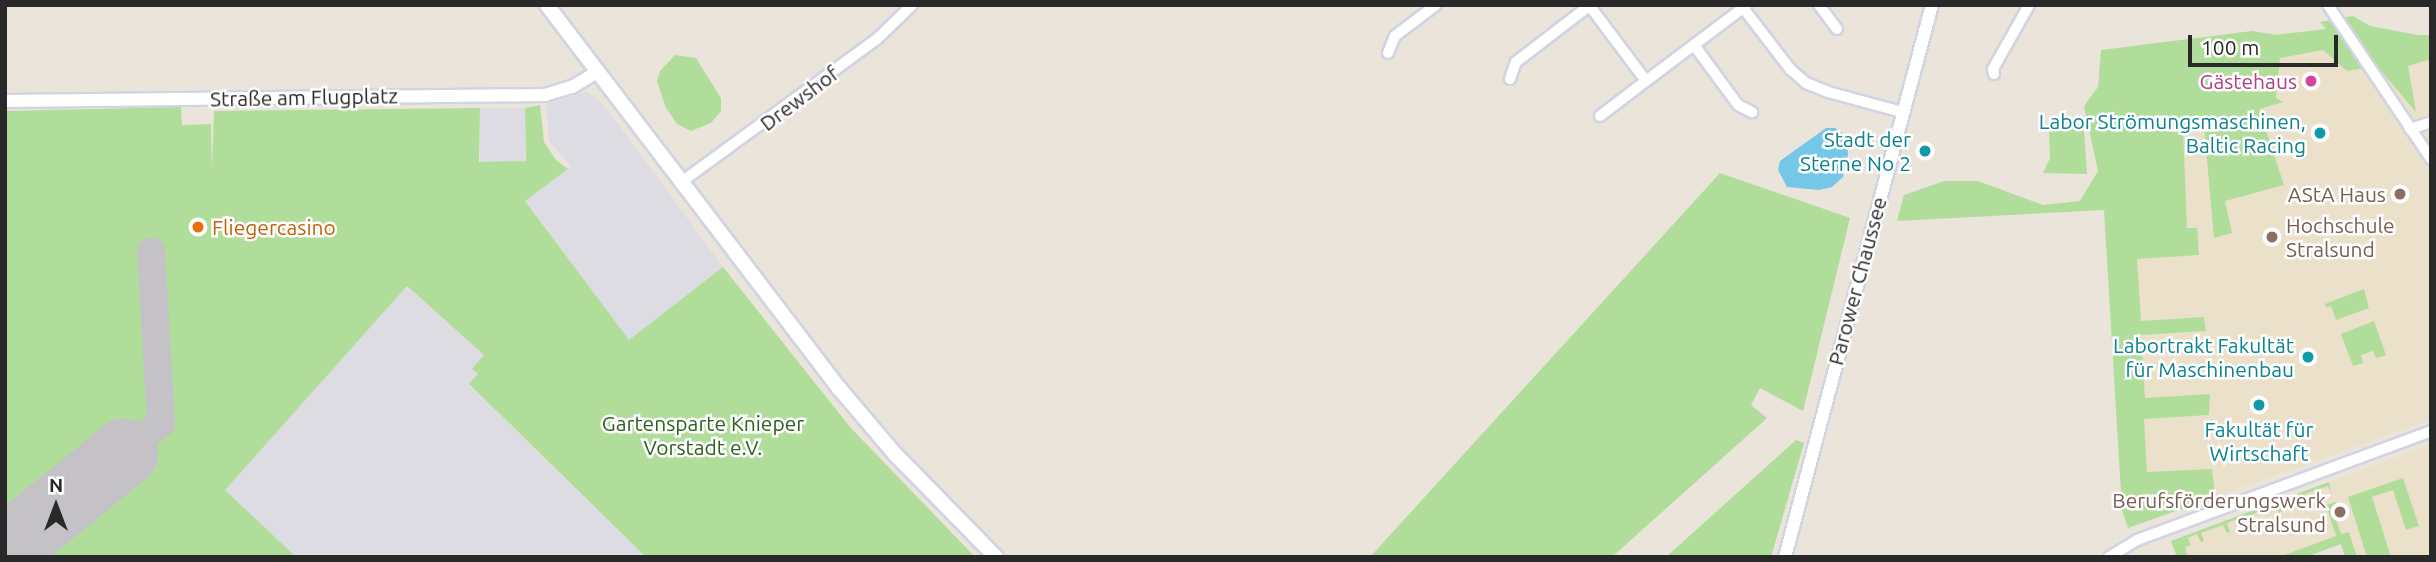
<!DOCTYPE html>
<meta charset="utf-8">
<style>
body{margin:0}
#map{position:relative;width:2436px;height:562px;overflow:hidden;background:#eae4db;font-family:Ubuntu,sans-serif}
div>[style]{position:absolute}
.industrial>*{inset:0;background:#dedce3;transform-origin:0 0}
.education>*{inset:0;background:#ebe1cb}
.green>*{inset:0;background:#b1dd9b}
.water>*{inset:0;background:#74c7e6}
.taxiway>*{height:28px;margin:-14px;padding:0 14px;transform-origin:14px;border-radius:14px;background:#c4c2c6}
.runway>*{height:68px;margin:-34px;padding:0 34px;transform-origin:34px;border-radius:34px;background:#c4c2c6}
.roads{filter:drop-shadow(2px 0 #d1d4e1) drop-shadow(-2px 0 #d1d4e1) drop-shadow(0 2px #d1d4e1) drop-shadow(0 -2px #d1d4e1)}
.minor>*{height:10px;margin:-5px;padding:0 5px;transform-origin:5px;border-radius:5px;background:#fff}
.tertiary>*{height:12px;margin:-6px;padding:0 6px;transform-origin:6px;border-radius:6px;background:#fff}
.secondary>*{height:14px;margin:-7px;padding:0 7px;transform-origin:7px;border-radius:7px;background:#fff}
.dots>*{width:19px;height:19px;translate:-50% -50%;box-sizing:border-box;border:4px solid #fff;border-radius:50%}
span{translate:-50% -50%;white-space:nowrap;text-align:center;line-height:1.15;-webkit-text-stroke:5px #fff;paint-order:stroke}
.hotel-label{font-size:21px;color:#b23c85}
.right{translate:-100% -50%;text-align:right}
.street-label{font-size:21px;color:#292929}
.culture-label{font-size:21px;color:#0d838f}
.education-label{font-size:21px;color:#785e54}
.left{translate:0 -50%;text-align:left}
.food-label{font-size:21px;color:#c56008}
.park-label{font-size:21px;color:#2b601e}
.frame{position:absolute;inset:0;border:7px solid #292929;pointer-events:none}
.north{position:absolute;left:21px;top:471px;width:70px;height:70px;-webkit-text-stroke:5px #fff;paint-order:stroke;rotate:0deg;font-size:19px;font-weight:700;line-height:28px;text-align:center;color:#292929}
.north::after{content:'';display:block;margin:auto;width:24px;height:32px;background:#292929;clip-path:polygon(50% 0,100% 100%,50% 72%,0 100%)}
.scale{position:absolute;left:2188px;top:35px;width:150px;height:32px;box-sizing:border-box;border:4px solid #292929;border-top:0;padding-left:9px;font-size:21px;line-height:24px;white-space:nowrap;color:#292929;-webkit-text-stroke:5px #fff;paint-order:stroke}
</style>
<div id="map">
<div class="industrial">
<i style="clip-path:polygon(586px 92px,596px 97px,613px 117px,723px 267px,629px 341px,525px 200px,571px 166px,549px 141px,546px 104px)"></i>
<i style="left:480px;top:108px;width:45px;height:54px"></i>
<i style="clip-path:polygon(406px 286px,485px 356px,478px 374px,469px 385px,646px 557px,296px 557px,225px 490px)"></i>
</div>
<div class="education">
<i style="clip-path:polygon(2379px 29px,2431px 38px,2431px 420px,2128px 528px,2104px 54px,2253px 34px)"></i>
<i style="clip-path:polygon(2431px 444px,2431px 557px,2345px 557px,2341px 544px,2306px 557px,2177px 557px,2171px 541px)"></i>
</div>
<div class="green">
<i style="clip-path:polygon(2353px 16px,2370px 26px,2418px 35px,2431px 35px,2431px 59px,2408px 66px,2416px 112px,2377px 66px,2347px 71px,2323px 50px,2280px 58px,2276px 98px,2283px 102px,2259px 109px,2284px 185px,2225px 201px,2232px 233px,2214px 238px,2204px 127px,2183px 128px,2187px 228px,2197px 228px,2199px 255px,2137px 259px,2141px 321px,2204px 317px,2206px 331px,2141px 335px,2145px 398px,2210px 394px,2209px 415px,2144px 419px,2147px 472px,2212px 469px,2215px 497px,2128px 528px,2122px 510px,2104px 210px,1897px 221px,1904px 195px,1944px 181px,1978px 181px,2043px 205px,2080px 201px,2098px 171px,2084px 106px,2098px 87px,2101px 50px,2252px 31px,2276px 35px,2326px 29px,2320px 22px)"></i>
<i style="clip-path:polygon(675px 55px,696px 58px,721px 98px,721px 111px,711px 123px,691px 131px,677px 124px,666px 108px,657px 81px,660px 71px)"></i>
<i style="clip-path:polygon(540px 105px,544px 142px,556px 160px,568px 169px,525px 201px,629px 340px,723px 267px,850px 427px,975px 557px,646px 557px,469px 384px,478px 374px,472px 369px,484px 355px,407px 286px,225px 490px,296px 557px,5px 557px,5px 111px,181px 107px,182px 125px,211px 124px,212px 170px,214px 111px,480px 108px,479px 162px,526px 161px,525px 108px)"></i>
<i style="clip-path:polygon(2054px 123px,2084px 130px,2087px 174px,2043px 173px,2050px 158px,2049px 131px)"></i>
<i style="clip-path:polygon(1720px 173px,1850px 218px,1803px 411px,1760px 388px,1751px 405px,1767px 418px,1612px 557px,1370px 557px)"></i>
<i style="clip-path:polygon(2364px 289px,2369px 308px,2336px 320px,2331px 306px,2326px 308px,2325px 304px)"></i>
<i style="clip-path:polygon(2374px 321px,2386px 355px,2376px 358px,2373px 351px,2361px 355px,2363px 363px,2353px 366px,2341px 334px)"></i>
<i style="clip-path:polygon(1796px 440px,1804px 443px,1771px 557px,1666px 557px)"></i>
<i style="clip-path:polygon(2403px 478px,2419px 526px,2406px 530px,2393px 490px,2372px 497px,2391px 557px,2367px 557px,2348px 497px)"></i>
<i style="clip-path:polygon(2329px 482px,2331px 494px,2328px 486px,2305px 494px,2308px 503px,2305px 504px,2301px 496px,2279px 504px,2282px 512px,2279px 513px,2276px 505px,2253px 514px,2256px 522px,2253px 523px,2250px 515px,2227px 523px,2230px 532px,2227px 533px,2223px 525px,2201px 533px,2204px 541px,2201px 542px,2197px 534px,2188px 538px,2191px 545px,2185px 547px,2188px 557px,2177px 557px,2171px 541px)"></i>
<i style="clip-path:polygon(2336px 502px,2337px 505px,2332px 507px,2341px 534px,2349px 532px,2357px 557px,2345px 557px,2341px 544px,2306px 557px,2279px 557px,2336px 536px,2326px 505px)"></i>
</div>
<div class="water">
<i style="clip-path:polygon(1826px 128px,1835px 128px,1847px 136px,1848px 154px,1843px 177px,1832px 187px,1819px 190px,1787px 187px,1778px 170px,1780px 161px)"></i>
</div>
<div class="taxiway">
<i style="left:124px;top:453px;width:48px;rotate:-39deg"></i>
<i style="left:161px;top:423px;width:172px;rotate:-93.3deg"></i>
</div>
<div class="runway">
<i style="left:5px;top:550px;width:154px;rotate:-39.2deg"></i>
</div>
<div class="roads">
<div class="minor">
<i style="left:1589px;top:5px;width:95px;rotate:53.1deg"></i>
<i style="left:1646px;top:81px;width:126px;rotate:-37deg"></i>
<i style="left:1819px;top:5px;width:30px;rotate:53deg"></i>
<i style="left:2328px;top:5px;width:185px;rotate:56.2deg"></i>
<i style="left:1744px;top:9px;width:76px;rotate:52.5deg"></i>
<i style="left:1790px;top:69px;width:21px;rotate:41deg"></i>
<i style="left:1806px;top:83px;width:24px;rotate:22deg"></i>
<i style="left:1828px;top:92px;width:77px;rotate:15.1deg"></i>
<i style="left:1694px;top:45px;width:74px;rotate:53.7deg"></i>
<i style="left:1738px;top:105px;width:16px;rotate:27deg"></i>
<i style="left:1388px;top:53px;width:18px;rotate:-68deg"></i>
<i style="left:1395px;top:36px;width:51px;rotate:-37.1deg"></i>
<i style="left:1994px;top:74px;width:5px;rotate:-101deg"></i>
<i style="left:1993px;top:69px;width:73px;rotate:-60.6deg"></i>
<i style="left:1510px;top:79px;width:18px;rotate:-71deg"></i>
<i style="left:1516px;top:62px;width:92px;rotate:-37.5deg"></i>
<i style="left:1600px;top:116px;width:58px;rotate:-37.3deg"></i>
<i style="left:2410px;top:129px;width:22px;rotate:-18deg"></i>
<i style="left:680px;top:183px;width:245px;rotate:-36.2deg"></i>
<i style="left:878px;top:38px;width:47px;rotate:-44.1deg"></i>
<i style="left:2109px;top:557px;width:33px;rotate:-31deg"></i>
<i style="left:2137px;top:540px;width:314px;rotate:-20.3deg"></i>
</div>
<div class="tertiary">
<i style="left:5px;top:101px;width:540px;rotate:-0.64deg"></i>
<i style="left:545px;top:95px;width:28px;rotate:-17deg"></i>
<i style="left:572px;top:87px;width:29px;rotate:-31deg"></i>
<i style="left:1785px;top:557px;width:571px;rotate:-75.09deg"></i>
</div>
<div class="secondary">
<i style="left:547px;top:5px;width:482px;rotate:52.7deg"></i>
<i style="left:839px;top:388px;width:87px;rotate:49.7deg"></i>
<i style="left:895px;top:454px;width:144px;rotate:45.6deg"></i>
</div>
</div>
<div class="dots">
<i style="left:2311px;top:81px;background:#d1479c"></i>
<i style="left:2320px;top:133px;background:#0f9aa8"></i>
<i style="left:1925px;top:151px;background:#0f9aa8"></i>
<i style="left:2400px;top:194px;background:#8d6e63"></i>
<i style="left:198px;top:227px;background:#e8710a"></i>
<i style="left:2272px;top:237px;background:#8d6e63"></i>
<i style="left:2308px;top:357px;background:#0f9aa8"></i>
<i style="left:2259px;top:405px;background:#0f9aa8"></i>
<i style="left:2340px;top:512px;background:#8d6e63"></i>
</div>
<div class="hotel-label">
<span class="right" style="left:2297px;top:81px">Gästehaus</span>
</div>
<div class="street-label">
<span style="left:304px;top:97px;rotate:-1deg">Straße am Flugplatz</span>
<span style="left:799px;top:98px;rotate:-37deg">Drewshof</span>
<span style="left:1857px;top:281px;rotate:-75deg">Parower Chaussee</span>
</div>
<div class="culture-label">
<span class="right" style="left:2306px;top:133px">Labor Strömungsmaschinen,<br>Baltic Racing</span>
<span class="right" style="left:1911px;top:151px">Stadt der<br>Sterne No 2</span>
<span class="right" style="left:2294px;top:357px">Labortrakt Fakultät<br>für Maschinenbau</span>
<span style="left:2259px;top:441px">Fakultät für<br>Wirtschaft</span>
</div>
<div class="education-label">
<span class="right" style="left:2386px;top:194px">AStA Haus</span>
<span class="left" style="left:2286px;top:237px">Hochschule<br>Stralsund</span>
<span class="right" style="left:2326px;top:512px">Berufsförderungswerk<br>Stralsund</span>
</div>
<div class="food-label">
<span class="left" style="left:212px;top:227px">Fliegercasino</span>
</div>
<div class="park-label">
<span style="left:703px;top:435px">Gartensparte Knieper<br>Vorstadt e.V.</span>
</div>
<div class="frame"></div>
<div class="north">N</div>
<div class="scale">100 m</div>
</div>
